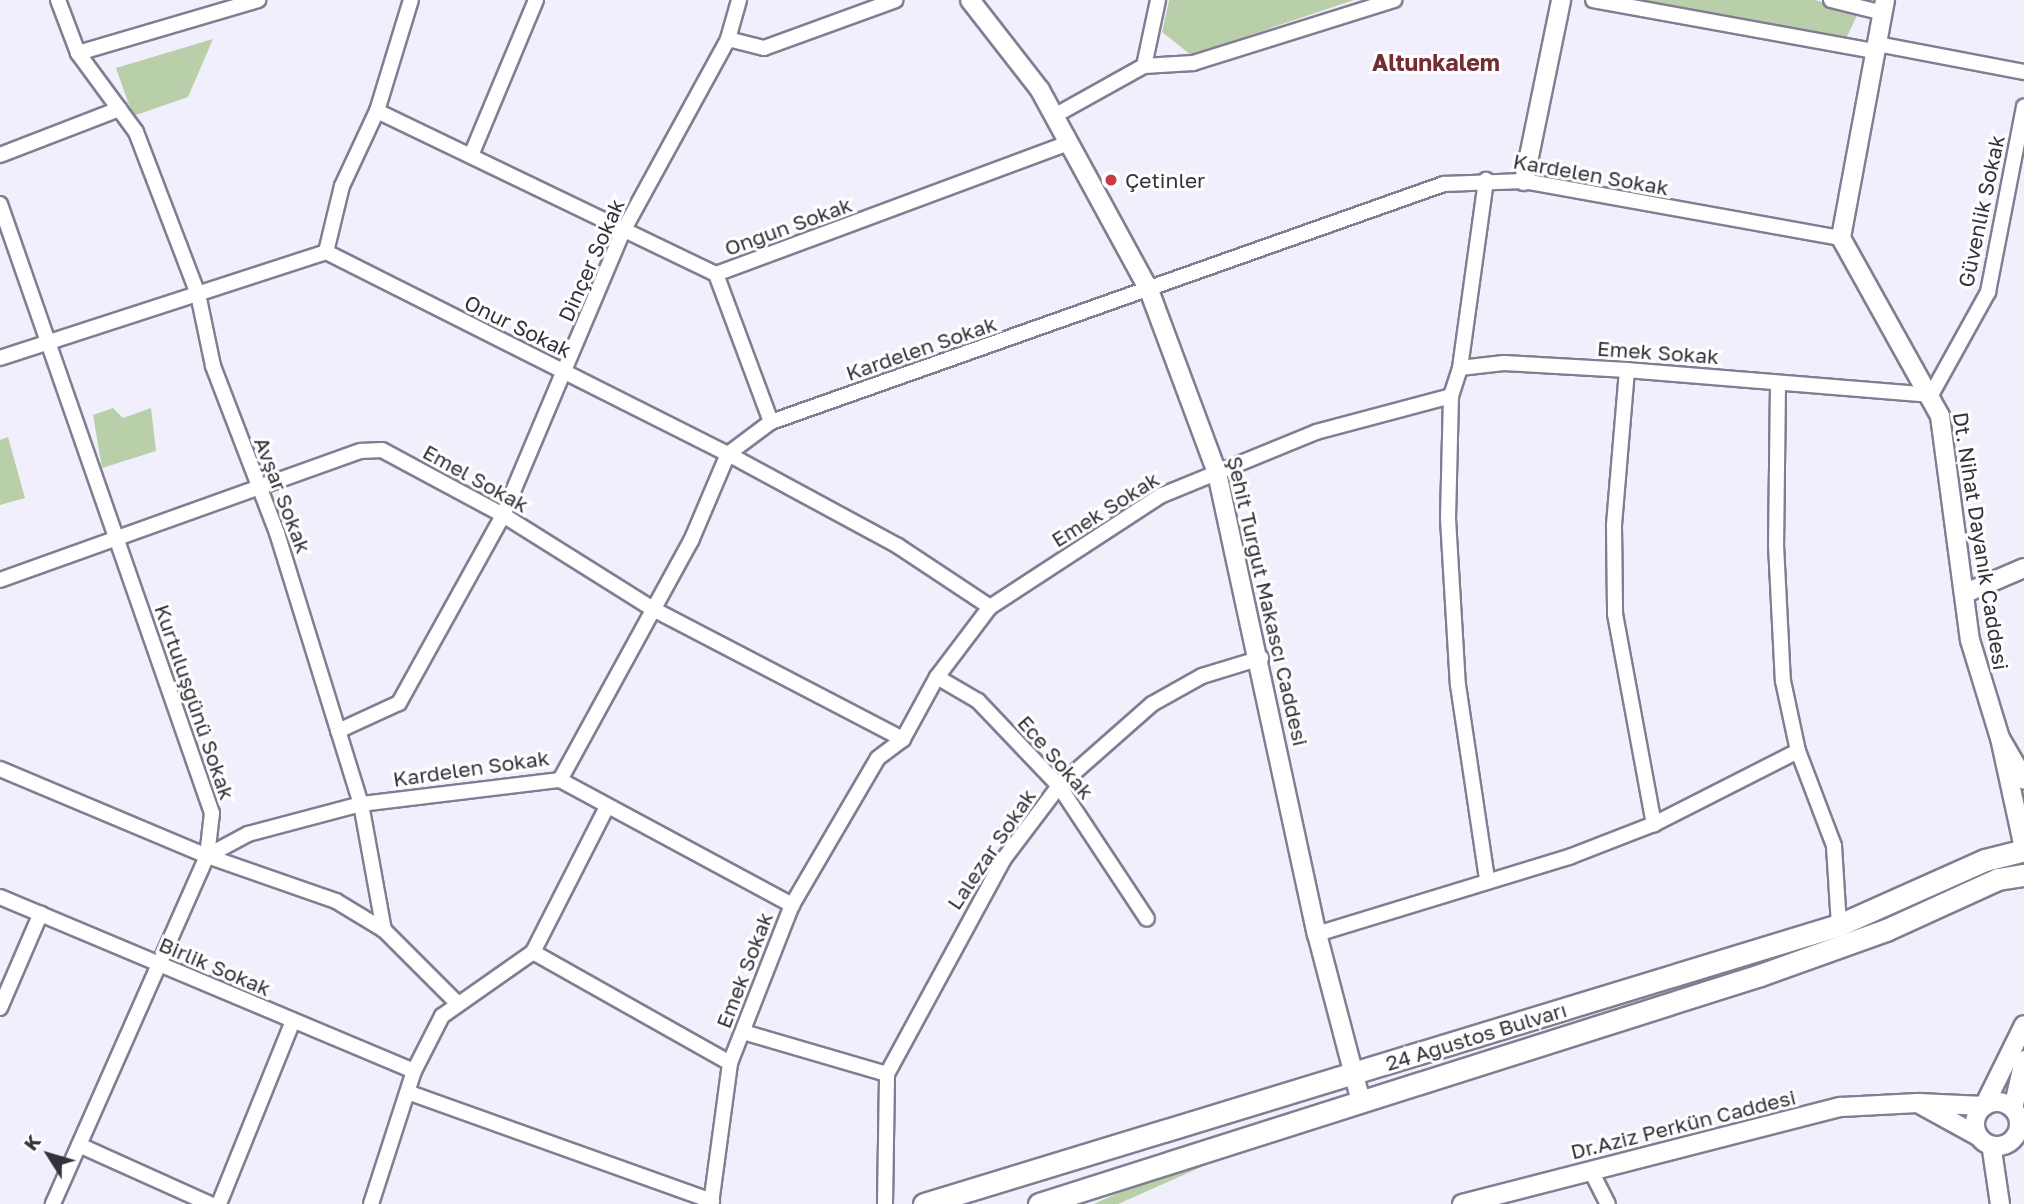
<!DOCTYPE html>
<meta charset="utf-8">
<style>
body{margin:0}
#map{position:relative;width:2024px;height:1204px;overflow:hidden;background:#f2effd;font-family:"Golos Text",sans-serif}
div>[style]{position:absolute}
.green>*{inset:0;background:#b9cfaa;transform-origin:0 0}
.roads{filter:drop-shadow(2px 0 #827d93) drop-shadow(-2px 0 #827d93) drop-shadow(0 2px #827d93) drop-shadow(0 -2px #827d93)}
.minor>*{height:14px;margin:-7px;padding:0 7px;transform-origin:7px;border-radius:7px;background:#fff}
.tertiary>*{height:18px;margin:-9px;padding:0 9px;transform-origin:9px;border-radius:9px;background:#fff}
.tertiary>.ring{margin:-9px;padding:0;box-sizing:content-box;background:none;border:18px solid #fff;border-radius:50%}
.secondary>*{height:21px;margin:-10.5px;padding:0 10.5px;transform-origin:10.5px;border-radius:10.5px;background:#fff}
.dots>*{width:19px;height:19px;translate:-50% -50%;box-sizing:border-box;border:4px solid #fefefe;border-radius:50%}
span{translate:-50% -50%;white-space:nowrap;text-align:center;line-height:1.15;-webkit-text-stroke:6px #fefefe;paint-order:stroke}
.street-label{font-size:21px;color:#33313a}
.poi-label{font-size:21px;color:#33313a}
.left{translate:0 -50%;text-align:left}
.neighbourhood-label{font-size:23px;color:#742d31;font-weight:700}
.north{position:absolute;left:14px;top:1120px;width:70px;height:70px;-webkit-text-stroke:5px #fefefe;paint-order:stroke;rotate:307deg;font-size:19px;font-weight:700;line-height:28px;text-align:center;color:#33313a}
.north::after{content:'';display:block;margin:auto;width:24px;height:32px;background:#33313a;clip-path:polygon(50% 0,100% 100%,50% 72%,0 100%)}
</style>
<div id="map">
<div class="green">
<i style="clip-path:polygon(1169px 0,1354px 0,1191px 55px,1162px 32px)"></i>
<i style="clip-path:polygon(1630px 0,1815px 0,1858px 13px,1846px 39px)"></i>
<i style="clip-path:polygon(213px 39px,188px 97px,133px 116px,116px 68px)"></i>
<i style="clip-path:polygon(113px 408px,123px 418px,151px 408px,156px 451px,102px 468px,93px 415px)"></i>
<i style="clip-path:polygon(8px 437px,25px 498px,0 505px,0 440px)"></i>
<i style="left:1334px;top:1097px;width:10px;height:361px;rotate:66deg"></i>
</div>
<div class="roads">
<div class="minor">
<i style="left:58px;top:0;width:57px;rotate:69.3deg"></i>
<i style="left:78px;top:53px;width:98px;rotate:53.7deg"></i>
<i style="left:136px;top:132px;width:173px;rotate:69.1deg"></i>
<i style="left:198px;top:294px;width:74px;rotate:78.2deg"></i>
<i style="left:213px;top:366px;width:179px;rotate:69deg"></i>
<i style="left:277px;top:533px;width:284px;rotate:72.8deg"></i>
<i style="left:361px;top:804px;width:128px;rotate:79.7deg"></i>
<i style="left:384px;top:930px;width:102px;rotate:45deg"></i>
<i style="left:1593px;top:0;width:286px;rotate:10.3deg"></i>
<i style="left:1831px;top:0;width:54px;rotate:14deg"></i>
<i style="left:728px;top:39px;width:37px;rotate:14deg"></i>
<i style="left:764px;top:48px;width:140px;rotate:-20deg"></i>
<i style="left:1877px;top:44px;width:150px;rotate:10.8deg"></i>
<i style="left:78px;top:53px;width:188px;rotate:-16.4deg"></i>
<i style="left:1144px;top:66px;width:67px;rotate:-78deg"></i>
<i style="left:377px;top:111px;width:376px;rotate:25.7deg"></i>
<i style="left:716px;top:274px;width:377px;rotate:-20.4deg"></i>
<i style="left:1054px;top:116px;width:103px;rotate:-29.1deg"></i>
<i style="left:1144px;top:66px;width:49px;rotate:-3.5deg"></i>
<i style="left:1193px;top:63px;width:211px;rotate:-17.4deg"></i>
<i style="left:472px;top:153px;width:166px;rotate:-67.3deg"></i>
<i style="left:0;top:155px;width:128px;rotate:-21.1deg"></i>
<i style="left:0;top:204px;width:645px;rotate:70.81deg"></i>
<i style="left:212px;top:813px;width:43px;rotate:96.6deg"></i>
<i style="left:207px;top:856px;width:381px;rotate:113.9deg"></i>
<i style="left:326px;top:252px;width:68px;rotate:-76.4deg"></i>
<i style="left:342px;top:186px;width:83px;rotate:-65deg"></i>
<i style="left:377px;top:111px;width:116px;rotate:-73deg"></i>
<i style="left:716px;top:274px;width:158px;rotate:69.6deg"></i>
<i style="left:0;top:358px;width:343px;rotate:-18deg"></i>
<i style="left:326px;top:252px;width:450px;rotate:26.7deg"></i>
<i style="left:728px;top:454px;width:193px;rotate:28.4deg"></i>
<i style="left:898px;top:546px;width:110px;rotate:33.5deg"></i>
<i style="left:1460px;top:368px;width:190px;rotate:-82.1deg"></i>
<i style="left:1627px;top:370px;width:157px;rotate:94.8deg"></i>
<i style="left:1614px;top:526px;width:88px;rotate:89.3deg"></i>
<i style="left:1615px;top:614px;width:214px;rotate:79.5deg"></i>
<i style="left:1778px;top:385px;width:160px;rotate:90.7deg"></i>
<i style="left:1776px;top:545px;width:136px;rotate:87.1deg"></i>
<i style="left:1783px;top:681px;width:72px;rotate:77.9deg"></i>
<i style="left:1798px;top:751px;width:102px;rotate:69.2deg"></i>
<i style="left:1834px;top:846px;width:79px;rotate:86.4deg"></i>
<i style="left:1451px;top:396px;width:123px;rotate:91.4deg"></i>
<i style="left:1448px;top:519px;width:166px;rotate:86.6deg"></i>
<i style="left:1458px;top:685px;width:197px;rotate:81.5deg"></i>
<i style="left:0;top:580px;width:383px;rotate:-19.7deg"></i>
<i style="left:361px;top:451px;width:21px;rotate:-3deg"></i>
<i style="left:382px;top:450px;width:137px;rotate:28.2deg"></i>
<i style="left:503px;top:515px;width:177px;rotate:32.1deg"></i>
<i style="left:653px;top:609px;width:282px;rotate:27.5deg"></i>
<i style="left:937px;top:677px;width:48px;rotate:30.3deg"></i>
<i style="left:978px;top:701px;width:117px;rotate:46.4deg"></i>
<i style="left:1059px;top:786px;width:159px;rotate:56.5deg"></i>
<i style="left:338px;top:731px;width:67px;rotate:-24.7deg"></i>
<i style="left:399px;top:703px;width:215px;rotate:-61deg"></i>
<i style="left:503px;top:515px;width:306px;rotate:-67.1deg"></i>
<i style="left:622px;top:233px;width:221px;rotate:-61.3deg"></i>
<i style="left:728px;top:39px;width:41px;rotate:-74.2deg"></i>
<i style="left:0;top:769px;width:225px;rotate:22.8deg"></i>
<i style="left:207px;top:856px;width:137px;rotate:19.2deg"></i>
<i style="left:336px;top:901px;width:56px;rotate:31.1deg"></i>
<i style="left:560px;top:780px;width:264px;rotate:28.3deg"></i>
<i style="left:207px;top:856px;width:47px;rotate:-28.2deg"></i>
<i style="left:248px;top:834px;width:117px;rotate:-14.9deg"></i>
<i style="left:361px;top:804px;width:200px;rotate:-6.9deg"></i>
<i style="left:560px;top:780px;width:273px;rotate:-61.3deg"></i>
<i style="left:691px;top:541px;width:95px;rotate:-67deg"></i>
<i style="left:728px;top:454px;width:54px;rotate:-36.7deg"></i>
<i style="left:771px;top:422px;width:714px;rotate:-19.48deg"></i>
<i style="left:1444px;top:184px;width:80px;rotate:-2.1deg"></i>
<i style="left:1524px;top:181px;width:322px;rotate:10.2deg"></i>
<i style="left:0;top:897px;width:449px;rotate:22.8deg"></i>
<i style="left:1317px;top:934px;width:264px;rotate:-17deg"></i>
<i style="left:1569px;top:857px;width:91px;rotate:-21.2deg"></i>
<i style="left:1654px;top:824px;width:161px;rotate:-26.9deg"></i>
<i style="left:533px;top:952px;width:226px;rotate:29.4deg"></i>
<i style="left:0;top:1008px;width:103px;rotate:-66.7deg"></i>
<i style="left:743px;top:1032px;width:150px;rotate:16.3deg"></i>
<i style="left:410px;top:1093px;width:321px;rotate:19.7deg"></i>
<i style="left:79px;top:1145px;width:144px;rotate:24.2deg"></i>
<i style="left:1591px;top:1171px;width:37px;rotate:63deg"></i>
<i style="left:219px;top:1204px;width:197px;rotate:-68deg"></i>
<i style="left:371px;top:1204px;width:140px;rotate:-72.1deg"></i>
<i style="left:414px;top:1071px;width:62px;rotate:-63deg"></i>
<i style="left:442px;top:1016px;width:111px;rotate:-35.1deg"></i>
<i style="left:533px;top:952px;width:163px;rotate:-63deg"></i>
<i style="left:711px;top:1204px;width:142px;rotate:-82.3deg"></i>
<i style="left:730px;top:1063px;width:170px;rotate:-68.6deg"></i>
<i style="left:792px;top:905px;width:170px;rotate:-59.7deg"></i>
<i style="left:878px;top:758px;width:31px;rotate:-37deg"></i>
<i style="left:903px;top:739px;width:71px;rotate:-61.3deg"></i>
<i style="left:937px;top:677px;width:88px;rotate:-52.9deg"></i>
<i style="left:990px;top:607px;width:205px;rotate:-33.1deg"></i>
<i style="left:1162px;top:495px;width:166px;rotate:-22.2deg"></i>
<i style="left:1316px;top:432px;width:140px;rotate:-14.9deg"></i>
<i style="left:1451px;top:396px;width:29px;rotate:-72deg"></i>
<i style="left:1460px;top:368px;width:44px;rotate:-6.5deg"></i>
<i style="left:1504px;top:363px;width:123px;rotate:3.3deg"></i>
<i style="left:1627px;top:370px;width:305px;rotate:4.7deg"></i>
<i style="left:1931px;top:395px;width:118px;rotate:-61deg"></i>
<i style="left:1988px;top:292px;width:189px;rotate:-79deg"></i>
<i style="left:885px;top:1204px;width:130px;rotate:-89.1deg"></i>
<i style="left:887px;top:1074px;width:243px;rotate:-61.5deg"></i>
<i style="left:1003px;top:860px;width:93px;rotate:-52.9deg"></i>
<i style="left:1059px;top:786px;width:124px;rotate:-41.4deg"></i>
<i style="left:1152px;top:704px;width:57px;rotate:-29.2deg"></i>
<i style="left:1202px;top:676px;width:62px;rotate:-17deg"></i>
</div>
<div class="tertiary">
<i style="left:970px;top:0;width:114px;rotate:52.1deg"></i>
<i style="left:1040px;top:90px;width:228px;rotate:61.4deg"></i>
<i style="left:1149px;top:290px;width:195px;rotate:69.6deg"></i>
<i style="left:1217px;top:473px;width:472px;rotate:77.8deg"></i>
<i style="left:1317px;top:934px;width:170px;rotate:75.3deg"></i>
<i style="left:1885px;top:0;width:242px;rotate:100.5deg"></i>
<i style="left:1841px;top:238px;width:204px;rotate:60.9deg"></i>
<i style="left:1940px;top:416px;width:226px;rotate:82.4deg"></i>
<i style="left:1970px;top:640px;width:102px;rotate:73deg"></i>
<i style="left:1524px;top:181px;width:185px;rotate:-78.4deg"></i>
<i style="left:1968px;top:592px;width:61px;rotate:-23.2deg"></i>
<i style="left:2024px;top:848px;width:113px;rotate:-102.3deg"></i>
<i style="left:2000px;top:738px;width:48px;rotate:59.7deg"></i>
<i class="ring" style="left:1975px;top:1102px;width:26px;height:26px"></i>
<i style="left:2013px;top:1109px;width:50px;rotate:-77.3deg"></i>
<i style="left:1978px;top:1136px;width:68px;rotate:-151.2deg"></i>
<i style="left:1918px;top:1103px;width:66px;rotate:2.6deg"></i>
<i style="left:1984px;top:1106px;width:90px;rotate:-63.7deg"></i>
<i style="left:1992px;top:1150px;width:55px;rotate:81.6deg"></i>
<i style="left:1462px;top:1204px;width:391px;rotate:-14.4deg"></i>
<i style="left:1841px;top:1107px;width:77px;rotate:-3deg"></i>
</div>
<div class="secondary">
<i style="left:924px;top:1204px;width:957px;rotate:-16.96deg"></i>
<i style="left:1839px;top:925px;width:160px;rotate:-24deg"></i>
<i style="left:1985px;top:860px;width:37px;rotate:-14deg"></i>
<i style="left:1039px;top:1204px;width:756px;rotate:-17.62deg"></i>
<i style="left:1760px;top:975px;width:134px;rotate:-19.7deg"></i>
<i style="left:1886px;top:930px;width:123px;rotate:-24.5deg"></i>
<i style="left:1998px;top:879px;width:26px;rotate:-9deg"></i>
</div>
</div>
<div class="dots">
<i style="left:1111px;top:180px;background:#ca3948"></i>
</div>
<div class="street-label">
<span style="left:1591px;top:174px;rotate:10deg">Kardelen Sokak</span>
<span style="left:1981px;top:211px;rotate:-78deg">Güvenlik Sokak</span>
<span style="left:788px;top:226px;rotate:-20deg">Ongun Sokak</span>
<span style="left:591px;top:260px;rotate:-66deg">Dinçer Sokak</span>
<span style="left:518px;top:326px;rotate:26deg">Onur Sokak</span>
<span style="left:921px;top:348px;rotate:-19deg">Kardelen Sokak</span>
<span style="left:1658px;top:352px;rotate:4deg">Emek Sokak</span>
<span style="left:476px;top:478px;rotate:29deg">Emel Sokak</span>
<span style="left:283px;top:495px;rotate:69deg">Avşar Sokak</span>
<span style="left:1105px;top:509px;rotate:-32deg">Emek Sokak</span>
<span style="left:1981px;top:541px;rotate:81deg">Dt. Nihat Dayanık Caddesi</span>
<span style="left:1268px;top:601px;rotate:77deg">Şehit Turgut Makascı Caddesi</span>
<span style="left:195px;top:702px;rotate:71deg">Kurtuluşgünü Sokak</span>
<span style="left:1056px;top:757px;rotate:49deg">Ece Sokak</span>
<span style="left:471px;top:768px;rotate:-8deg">Kardelen Sokak</span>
<span style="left:991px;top:849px;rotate:-56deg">Lalezar Sokak</span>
<span style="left:215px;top:966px;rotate:23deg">Birlik Sokak</span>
<span style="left:744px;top:970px;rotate:-69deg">Emek Sokak</span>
<span style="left:1476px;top:1036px;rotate:-17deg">24 Ağustos Bulvarı</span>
<span style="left:1683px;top:1124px;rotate:-14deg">Dr.Aziz Perkün Caddesi</span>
</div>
<div class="poi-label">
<span class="left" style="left:1125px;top:180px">Çetinler</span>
</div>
<div class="neighbourhood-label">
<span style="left:1436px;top:62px">Altunkalem</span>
</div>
<div class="north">K</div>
</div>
